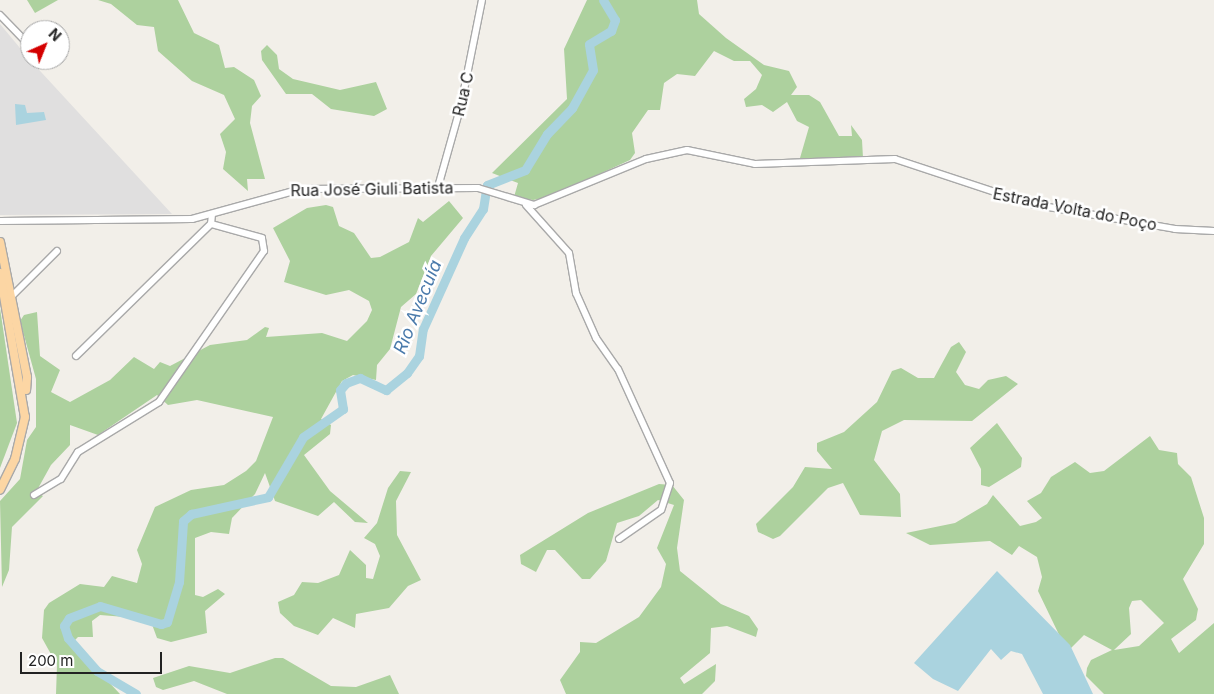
<!DOCTYPE html>
<meta charset="utf-8">
<style>
body{margin:0}
#map{position:relative;width:1214px;height:694px;overflow:hidden;background:#f2efe9;font-family:Inter,sans-serif}
div>[style]{position:absolute}
.residential>*{inset:0;background:#e0dfdf}
.forest>*{inset:0;background:#add19e}
.water>*{inset:0;background:#aad3df}
.river>*{height:9px;margin:-4.5px;padding:0 4.5px;transform-origin:4.5px;border-radius:4.5px;background:#aad3df}
.roads{filter:drop-shadow(1px 0 #a9a9a9) drop-shadow(-1px 0 #a9a9a9) drop-shadow(0 1px #a9a9a9) drop-shadow(0 -1px #a9a9a9)}
.minor>*{height:6px;margin:-3px;padding:0 3px;transform-origin:3px;border-radius:3px;background:#fff}
.major>*{height:8px;margin:-4px;padding:0 4px;transform-origin:4px;border-radius:4px;background:#fcd6a4}
span{translate:-50% -50%;white-space:nowrap;text-align:center;line-height:1.15;-webkit-text-stroke:5px #fff;paint-order:stroke}
.street-label{font-size:16px;color:#222}
.water-label{font-size:18px;color:#4a7aab;font-style:italic}
.north{position:absolute;left:20px;top:20px;width:50px;height:50px;box-sizing:border-box;background:#fff;border:1px solid #a7a7a7;border-radius:50%;rotate:44deg;font-size:14px;font-weight:700;line-height:20px;text-align:center;color:#222}
.north::after{content:'';display:block;margin:auto;width:18px;height:22px;background:#d40000;clip-path:polygon(50% 0,100% 100%,50% 72%,0 100%)}
.scale{position:absolute;left:20px;top:652px;width:142px;height:22px;box-sizing:border-box;border:2px solid #222;border-top:0;padding-left:6px;font-size:15px;line-height:18px;white-space:nowrap;color:#222;-webkit-text-stroke:4px #fff;paint-order:stroke}
</style>
<div id="map">
<div class="residential">
<i style="clip-path:polygon(0 24px,30px 60px,172px 214px,0 215px)"></i>
</div>
<div class="forest">
<i style="clip-path:polygon(27px 0,58px 0,35px 13px)"></i>
<i style="clip-path:polygon(98px 0,178px 0,194px 33px,219px 45px,225px 68px,234px 67px,254px 80px,261px 96px,252px 106px,250px 123px,265px 179px,247px 179px,248px 191px,223px 169px,226px 152px,220px 134px,235px 119px,224px 95px,192px 81px,158px 51px,154px 27px,137px 25px,111px 4px)"></i>
<i style="clip-path:polygon(587px 0,697px 0,699px 14px,726px 38px,764px 65px,789px 71px,797px 87px,791px 95px,809px 95px,820px 102px,839px 136px,852px 136px,851px 125px,862px 140px,863px 158px,800px 158px,809px 127px,797px 121px,787px 102px,773px 112px,762px 105px,746px 107px,744px 99px,756px 89px,762px 75px,750px 61px,734px 61px,714px 51px,695px 76px,677px 74px,664px 83px,660px 110px,648px 110px,632px 133px,635px 153px,630px 160px,549px 197px,533px 200px,514px 197px,518px 183px,492px 173px,567px 99px,564px 49px)"></i>
<i style="clip-path:polygon(267px 45px,277px 55px,279px 69px,293px 79px,340px 90px,376px 82px,387px 109px,374px 116px,331px 109px,312px 94px,286px 94px,262px 60px,261px 51px)"></i>
<i style="clip-path:polygon(449px 201px,463px 218px,431px 256px,416px 294px,401px 307px,390px 349px,377px 365px,376px 380px,353px 375px,342px 381px,321px 419px,331px 425px,330px 434px,304px 455px,330px 491px,368px 523px,355px 522px,334px 502px,318px 516px,275px 501px,265px 473px,255px 494px,232px 518px,229px 534px,211px 532px,195px 538px,195px 595px,203px 597px,218px 589px,225px 594px,205px 611px,207px 633px,171px 642px,157px 638px,150px 619px,100px 615px,92px 621px,93px 637px,78px 637px,72px 643px,120px 694px,56px 694px,57px 665px,42px 638px,44px 610px,49px 603px,80px 584px,104px 587px,112px 576px,137px 583px,142px 564px,137px 550px,155px 507px,191px 490px,224px 485px,246px 471px,256px 461px,273px 417px,197px 400px,168px 405px,157px 395px,98px 435px,70px 425px,70px 445px,51px 465px,36px 492px,43px 496px,12px 527px,9px 570px,2px 587px,0 501px,20px 479px,27px 440px,36px 427px,36px 379px,20px 321px,24px 315px,37px 312px,40px 356px,60px 370px,51px 392px,70px 402px,110px 380px,134px 357px,154px 369px,160px 362px,170px 366px,210px 345px,247px 340px,265px 327px,269px 328px,266px 337px,322px 333px,347px 341px,367px 321px,372px 310px,369px 301px,349px 290px,326px 295px,284px 282px,290px 261px,273px 228px,307px 208px,326px 205px,333px 207px,339px 226px,354px 233px,371px 258px,380px 257px,409px 242px,418px 218px,423px 222px)"></i>
<i style="clip-path:polygon(0 308px,17px 423px,0 468px)"></i>
<i style="clip-path:polygon(959px 342px,966px 352px,956px 372px,965px 385px,979px 389px,988px 380px,1006px 376px,1018px 384px,972px 421px,904px 420px,882px 431px,874px 460px,900px 494px,901px 517px,860px 515px,843px 483px,828px 488px,780px 536px,773px 539px,758px 532px,756px 524px,793px 487px,805px 467px,832px 469px,817px 451px,817px 443px,844px 432px,877px 402px,892px 371px,901px 368px,918px 378px,934px 378px,951px 347px)"></i>
<i style="clip-path:polygon(997px 423px,1022px 458px,1021px 467px,989px 487px,981px 485px,981px 469px,970px 448px)"></i>
<i style="clip-path:polygon(evenodd,1150px 436px,1159px 450px,1177px 453px,1178px 464px,1191px 477px,1204px 518px,1204px 544px,1183px 579px,1198px 609px,1196px 620px,1171px 639px,1179px 653px,1214px 623px,1214px 694px,1104px 694px,1086px 676px,1087px 668px,1091px 660px,1112px 650px,1084px 635px,1069px 650px,1064px 645px,1038px 591px,1042px 577px,1037px 557px,1019px 546px,1012px 555px,990px 541px,930px 545px,906px 533px,955px 523px,987px 504px,993px 495px,1020px 526px,1036px 522px,1042px 518px,1027px 501px,1041px 493px,1051px 477px,1075px 462px,1090px 473px,1104px 471px,1150px 436px,1141px 600px,1164px 623px,1139px 646px,1114px 650px,1131px 634px,1129px 608px,1132px 601px,1141px 600px)"></i>
<i style="clip-path:polygon(400px 471px,411px 472px,396px 501px,397px 535px,421px 580px,408px 586px,389px 608px,356px 614px,355px 628px,333px 618px,318px 635px,294px 626px,280px 613px,278px 602px,294px 595px,302px 582px,318px 583px,339px 575px,350px 550px,366px 565px,366px 578px,373px 579px,380px 556px,375px 544px,364px 538px,377px 523px,388px 488px)"></i>
<i style="clip-path:polygon(659px 484px,672px 485px,684px 500px,677px 548px,680px 571px,721px 604px,749px 616px,758px 629px,756px 637px,727px 626px,711px 628px,710px 653px,680px 678px,684px 684px,716px 664px,715px 681px,702px 694px,566px 694px,560px 680px,580px 652px,580px 642px,596px 643px,639px 617px,661px 587px,666px 564px,657px 548px,674px 505px,658px 500px,639px 516px,617px 523px,606px 561px,590px 579px,582px 579px,555px 550px,547px 550px,536px 572px,521px 564px,520px 555px,588px 513px)"></i>
<i style="clip-path:polygon(275px 658px,283px 658px,331px 686px,356px 687px,390px 675px,399px 694px,227px 694px,194px 681px,163px 690px,156px 687px,153px 678px,189px 666px,230px 673px)"></i>
</div>
<div class="water">
<i style="clip-path:polygon(15px 104px,25px 105px,27px 113px,44px 112px,46px 120px,16px 125px)"></i>
<i style="clip-path:polygon(997px 571px,1070px 645px,1093px 694px,1043px 694px,1022px 654px,1011px 651px,1001px 660px,991px 649px,958px 691px,933px 679px,914px 663px)"></i>
</div>
<div class="river">
<i style="left:136px;top:694px;width:45px;rotate:-149.5deg"></i>
<i style="left:97px;top:671px;width:44px;rotate:-131.3deg"></i>
<i style="left:68px;top:638px;width:13px;rotate:-108deg"></i>
<i style="left:64px;top:626px;width:9px;rotate:-58deg"></i>
<i style="left:69px;top:618px;width:33px;rotate:-21deg"></i>
<i style="left:100px;top:606px;width:64px;rotate:16.4deg"></i>
<i style="left:161px;top:624px;width:6px;rotate:-18deg"></i>
<i style="left:167px;top:622px;width:42px;rotate:-73.3deg"></i>
<i style="left:179px;top:582px;width:61px;rotate:-86.2deg"></i>
<i style="left:183px;top:521px;width:11px;rotate:-41deg"></i>
<i style="left:191px;top:514px;width:79px;rotate:-12.4deg"></i>
<i style="left:268px;top:497px;width:69px;rotate:-59.7deg"></i>
<i style="left:303px;top:437px;width:49px;rotate:-35deg"></i>
<i style="left:343px;top:409px;width:19px;rotate:-99deg"></i>
<i style="left:340px;top:390px;width:9px;rotate:-49deg"></i>
<i style="left:346px;top:383px;width:15px;rotate:-20deg"></i>
<i style="left:360px;top:378px;width:29px;rotate:25deg"></i>
<i style="left:386px;top:390px;width:27px;rotate:-39deg"></i>
<i style="left:407px;top:373px;width:21px;rotate:-55deg"></i>
<i style="left:419px;top:356px;width:27px;rotate:-82deg"></i>
<i style="left:423px;top:329px;width:100px;rotate:-65.7deg"></i>
<i style="left:464px;top:238px;width:35px;rotate:-57deg"></i>
<i style="left:483px;top:209px;width:24px;rotate:-81deg"></i>
<i style="left:487px;top:185px;width:41px;rotate:-21.5deg"></i>
<i style="left:525px;top:170px;width:42px;rotate:-58.6deg"></i>
<i style="left:547px;top:134px;width:36px;rotate:-46deg"></i>
<i style="left:572px;top:108px;width:43px;rotate:-61.1deg"></i>
<i style="left:593px;top:70px;width:26px;rotate:-99deg"></i>
<i style="left:589px;top:44px;width:26px;rotate:-31deg"></i>
<i style="left:611px;top:31px;width:12px;rotate:-70deg"></i>
<i style="left:615px;top:20px;width:23px;rotate:-121deg"></i>
</div>
<div class="roads">
<div class="minor">
<i style="left:0;top:15px;width:43px;rotate:45.9deg"></i>
<i style="left:44px;top:60px;width:5px;rotate:53deg"></i>
<i style="left:438px;top:187px;width:85px;rotate:-74.3deg"></i>
<i style="left:461px;top:105px;width:107px;rotate:-78.7deg"></i>
<i style="left:526px;top:205px;width:64px;rotate:48.1deg"></i>
<i style="left:569px;top:253px;width:41px;rotate:80.1deg"></i>
<i style="left:576px;top:293px;width:49px;rotate:66deg"></i>
<i style="left:596px;top:338px;width:38px;rotate:55deg"></i>
<i style="left:618px;top:369px;width:125px;rotate:65.5deg"></i>
<i style="left:670px;top:483px;width:28px;rotate:108deg"></i>
<i style="left:661px;top:510px;width:51px;rotate:145.4deg"></i>
<i style="left:0;top:221px;width:192px;rotate:-0.6deg"></i>
<i style="left:192px;top:219px;width:113px;rotate:-15.4deg"></i>
<i style="left:301px;top:189px;width:177px;rotate:-0.3deg"></i>
<i style="left:478px;top:188px;width:59px;rotate:16.9deg"></i>
<i style="left:534px;top:205px;width:121px;rotate:-22.3deg"></i>
<i style="left:646px;top:159px;width:42px;rotate:-12.4deg"></i>
<i style="left:687px;top:150px;width:69px;rotate:11.6deg"></i>
<i style="left:755px;top:164px;width:140px;rotate:-2deg"></i>
<i style="left:895px;top:159px;width:143px;rotate:18.3deg"></i>
<i style="left:1031px;top:204px;width:146px;rotate:9.8deg"></i>
<i style="left:1175px;top:229px;width:39px;rotate:3deg"></i>
<i style="left:11px;top:297px;width:65px;rotate:-45deg"></i>
<i style="left:76px;top:356px;width:189px;rotate:-44.4deg"></i>
<i style="left:211px;top:224px;width:10px;rotate:-84deg"></i>
<i style="left:34px;top:495px;width:31px;rotate:-31deg"></i>
<i style="left:61px;top:479px;width:32px;rotate:-58deg"></i>
<i style="left:78px;top:452px;width:95px;rotate:-31.7deg"></i>
<i style="left:159px;top:402px;width:184px;rotate:-55.2deg"></i>
<i style="left:264px;top:251px;width:13px;rotate:-99deg"></i>
<i style="left:262px;top:238px;width:53px;rotate:-164.6deg"></i>
</div>
<div class="major">
<i style="left:0;top:242px;width:138px;rotate:78.7deg"></i>
<i style="left:27px;top:377px;width:13px;rotate:94deg"></i>
<i style="left:0;top:273px;width:146px;rotate:80.2deg"></i>
<i style="left:25px;top:417px;width:43px;rotate:103.4deg"></i>
<i style="left:15px;top:459px;width:34px;rotate:116deg"></i>
</div>
</div>
<div class="street-label">
<span style="left:463px;top:94px;rotate:-77deg">Rua C</span>
<span style="left:372px;top:189px;rotate:-1deg">Rua José Giuli Batista</span>
<span style="left:1075px;top:209px;rotate:11deg">Estrada Volta do Poço</span>
</div>
<div class="water-label">
<span style="left:418px;top:307px;rotate:-68deg">Rio Avecuía</span>
</div>
<div class="north">N</div>
<div class="scale">200 m</div>
</div>
